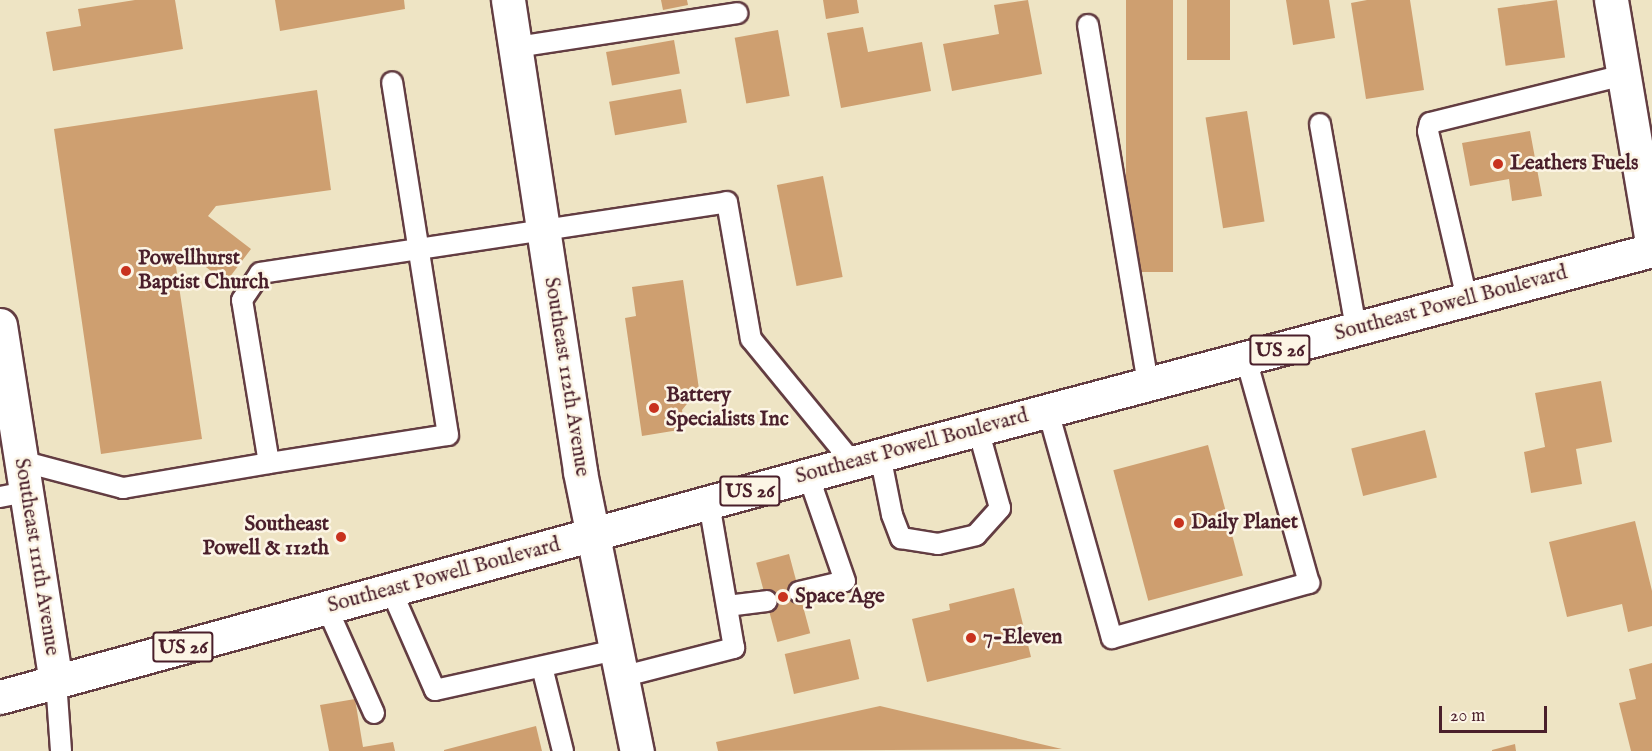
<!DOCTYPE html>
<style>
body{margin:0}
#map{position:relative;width:1652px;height:751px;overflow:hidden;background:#eee4c4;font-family:"IM FELL English",serif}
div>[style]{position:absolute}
.building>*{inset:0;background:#ce9f70;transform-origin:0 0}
.roads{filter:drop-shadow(2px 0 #633d42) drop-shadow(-2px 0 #633d42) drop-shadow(0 2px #633d42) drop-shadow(0 -2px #633d42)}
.lane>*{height:20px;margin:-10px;padding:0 10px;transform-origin:10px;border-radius:10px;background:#fff}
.street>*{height:33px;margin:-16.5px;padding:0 16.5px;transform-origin:16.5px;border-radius:16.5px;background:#fff}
.secondary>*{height:33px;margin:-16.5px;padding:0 16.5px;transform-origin:16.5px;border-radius:16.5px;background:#fff}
.primary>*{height:33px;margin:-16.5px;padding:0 16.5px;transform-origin:16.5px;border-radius:16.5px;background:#fff}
.dots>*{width:16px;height:16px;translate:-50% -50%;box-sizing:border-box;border:3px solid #fcf5e5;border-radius:50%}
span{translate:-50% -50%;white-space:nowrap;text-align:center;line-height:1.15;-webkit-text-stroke:5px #fcf5e5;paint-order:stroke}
.shield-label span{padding:2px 4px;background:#fcf5e5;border:2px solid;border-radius:4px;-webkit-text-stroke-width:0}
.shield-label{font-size:20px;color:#4a1f2b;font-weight:700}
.poi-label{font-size:21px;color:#4a1f2b;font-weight:700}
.left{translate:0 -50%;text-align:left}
.right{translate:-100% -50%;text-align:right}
.street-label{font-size:21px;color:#4a1f2b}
.scale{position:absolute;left:1439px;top:706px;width:108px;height:27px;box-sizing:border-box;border:3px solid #4a1f2b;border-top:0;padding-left:8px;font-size:18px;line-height:21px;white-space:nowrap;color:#4a1f2b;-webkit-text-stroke:4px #fcf5e5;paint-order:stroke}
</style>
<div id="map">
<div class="building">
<i style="clip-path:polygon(135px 0,175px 0,183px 49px,53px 71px,46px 32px,81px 26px,78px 9px)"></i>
<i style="clip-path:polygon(275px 0,404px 0,405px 9px,280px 31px)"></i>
<i style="clip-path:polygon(661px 0,687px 0,688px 5px,663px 10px)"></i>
<i style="clip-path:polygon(823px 0,857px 0,859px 13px,826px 19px)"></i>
<i style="clip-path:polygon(1028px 0,1042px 74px,952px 91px,943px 44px,999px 34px,994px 5px)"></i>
<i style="left:1126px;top:0;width:47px;height:272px"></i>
<i style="left:1187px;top:0;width:43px;height:60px"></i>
<i style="clip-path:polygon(1286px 0,1329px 0,1335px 38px,1293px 45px)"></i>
<i style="clip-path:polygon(1367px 0,1410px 0,1424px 90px,1366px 99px,1351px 3px)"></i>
<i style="left:1557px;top:0;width:58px;height:60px;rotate:82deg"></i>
<i style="clip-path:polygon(863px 27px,868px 52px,922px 42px,931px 91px,841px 108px,827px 33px)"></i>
<i style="left:778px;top:30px;width:67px;height:44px;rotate:80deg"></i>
<i style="left:674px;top:40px;width:34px;height:69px;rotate:80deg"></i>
<i style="left:681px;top:89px;width:34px;height:73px;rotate:80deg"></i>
<i style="clip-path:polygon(317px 90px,331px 190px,216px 206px,208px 216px,251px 249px,226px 282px,183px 250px,175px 260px,202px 439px,101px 454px,54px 129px)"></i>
<i style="left:1247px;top:111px;width:112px;height:42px;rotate:81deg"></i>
<i style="clip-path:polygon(1530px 131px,1542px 196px,1512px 201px,1509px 179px,1470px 186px,1462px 143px)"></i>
<i style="left:823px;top:176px;width:103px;height:47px;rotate:79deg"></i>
<i style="clip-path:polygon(683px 280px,699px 389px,682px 410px,685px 429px,642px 436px,625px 318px,636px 316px,632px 287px)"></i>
<i style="clip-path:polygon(1601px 381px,1612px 442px,1576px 449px,1582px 484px,1531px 493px,1524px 452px,1545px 447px,1535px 393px)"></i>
<i style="left:1425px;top:430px;width:49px;height:76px;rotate:76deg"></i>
<i style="left:1208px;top:445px;width:135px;height:98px;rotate:75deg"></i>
<i style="clip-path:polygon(1635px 521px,1652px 591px,1652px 626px,1628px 632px,1622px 604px,1567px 617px,1549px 542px)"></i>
<i style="left:789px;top:554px;width:82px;height:34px;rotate:75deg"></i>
<i style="clip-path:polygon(1014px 588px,1031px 657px,927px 682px,912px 619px,950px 610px,949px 604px)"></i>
<i style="left:850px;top:639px;width:41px;height:67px;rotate:77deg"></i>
<i style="clip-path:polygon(1652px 663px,1652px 751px,1631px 751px,1619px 703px,1636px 699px,1629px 669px)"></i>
<i style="clip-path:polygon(355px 699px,363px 747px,393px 742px,395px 751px,329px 751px,320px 705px)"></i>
<i style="clip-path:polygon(880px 706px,1062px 749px,718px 751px,716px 742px)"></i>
<i style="clip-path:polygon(536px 726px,542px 751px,444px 751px,444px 750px)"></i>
<i style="clip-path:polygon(1515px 744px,1516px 751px,1492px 751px,1492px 750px)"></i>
</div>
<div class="roads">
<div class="lane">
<i style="left:1088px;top:25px;width:365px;rotate:80.5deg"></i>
<i style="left:516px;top:47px;width:224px;rotate:-8.7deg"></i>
<i style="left:1320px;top:124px;width:208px;rotate:80deg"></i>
<i style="left:1467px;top:299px;width:172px;rotate:-103.1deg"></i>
<i style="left:1428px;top:131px;width:8px;rotate:-76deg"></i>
<i style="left:1430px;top:123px;width:200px;rotate:-13.9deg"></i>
<i style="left:1048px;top:411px;width:236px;rotate:74.3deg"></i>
<i style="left:1112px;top:638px;width:205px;rotate:-15.6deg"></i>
<i style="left:1309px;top:583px;width:233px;rotate:-105.7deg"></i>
<i style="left:880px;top:455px;width:61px;rotate:78.7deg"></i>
<i style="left:892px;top:515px;width:25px;rotate:69deg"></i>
<i style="left:901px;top:538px;width:37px;rotate:9deg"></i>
<i style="left:938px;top:544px;width:39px;rotate:-13deg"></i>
<i style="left:976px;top:535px;width:36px;rotate:-48deg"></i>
<i style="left:1000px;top:508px;width:82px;rotate:-105.6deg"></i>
<i style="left:21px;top:461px;width:106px;rotate:14.8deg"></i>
<i style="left:123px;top:488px;width:148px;rotate:-9.7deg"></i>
<i style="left:269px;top:463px;width:165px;rotate:-99.4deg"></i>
<i style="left:242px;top:300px;width:32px;rotate:-56deg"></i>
<i style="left:260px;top:273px;width:472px;rotate:-8.6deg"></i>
<i style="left:727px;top:202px;width:139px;rotate:80.1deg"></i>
<i style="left:751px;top:339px;width:161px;rotate:50.6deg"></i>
<i style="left:269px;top:463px;width:181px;rotate:-8.9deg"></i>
<i style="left:448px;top:435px;width:357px;rotate:-99deg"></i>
<i style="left:0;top:497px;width:26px;rotate:-11deg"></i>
<i style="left:391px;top:590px;width:109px;rotate:66.3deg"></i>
<i style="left:435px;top:690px;width:184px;rotate:-12.5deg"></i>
<i style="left:799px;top:592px;width:47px;rotate:-13.4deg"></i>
<i style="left:845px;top:581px;width:112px;rotate:-109.2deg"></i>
<i style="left:727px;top:606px;width:40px;rotate:-7.1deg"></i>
<i style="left:327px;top:608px;width:115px;rotate:65.9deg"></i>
<i style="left:542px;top:667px;width:87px;rotate:76deg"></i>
<i style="left:621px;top:677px;width:117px;rotate:-14.4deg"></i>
<i style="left:734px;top:648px;width:147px;rotate:-99.8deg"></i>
<i style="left:56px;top:681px;width:70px;rotate:85.9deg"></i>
</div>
<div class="street">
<i style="left:1611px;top:0;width:245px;rotate:80.4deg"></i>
<i style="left:0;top:325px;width:360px;rotate:81.1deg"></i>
</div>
<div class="secondary">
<i style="left:508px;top:0;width:477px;rotate:81.3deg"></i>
<i style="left:580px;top:472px;width:285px;rotate:78.5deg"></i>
</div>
<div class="primary">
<i style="left:0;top:697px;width:941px;rotate:-15.35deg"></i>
<i style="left:907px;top:448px;width:771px;rotate:-14.88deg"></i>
</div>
</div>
<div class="dots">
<i style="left:1498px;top:164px;background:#c8321e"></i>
<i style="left:126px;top:271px;background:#c8321e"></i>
<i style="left:654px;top:408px;background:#c8321e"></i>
<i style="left:1179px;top:523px;background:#c8321e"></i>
<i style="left:341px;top:537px;background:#c8321e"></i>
<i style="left:783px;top:597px;background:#c8321e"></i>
<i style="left:971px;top:638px;background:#c8321e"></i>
</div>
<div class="shield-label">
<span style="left:1280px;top:350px">US 26</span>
<span style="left:750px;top:491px">US 26</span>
<span style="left:183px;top:647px">US 26</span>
</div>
<div class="poi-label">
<span class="left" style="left:1510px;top:164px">Leathers Fuels</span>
<span class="left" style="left:138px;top:271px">Powellhurst<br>Baptist Church</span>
<span class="left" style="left:666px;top:408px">Battery<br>Specialists Inc</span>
<span class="left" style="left:1191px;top:523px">Daily Planet</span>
<span class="right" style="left:329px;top:537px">Southeast<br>Powell &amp; 112th</span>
<span class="left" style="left:795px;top:597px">Space Age</span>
<span class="left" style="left:983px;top:638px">7-Eleven</span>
</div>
<div class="street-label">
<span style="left:1451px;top:304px;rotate:-15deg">Southeast Powell Boulevard</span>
<span style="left:566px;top:377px;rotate:81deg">Southeast 112th Avenue</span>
<span style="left:912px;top:447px;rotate:-15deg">Southeast Powell Boulevard</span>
<span style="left:36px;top:557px;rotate:81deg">Southeast 111th Avenue</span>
<span style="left:444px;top:576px;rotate:-15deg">Southeast Powell Boulevard</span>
</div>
<div class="scale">20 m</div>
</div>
